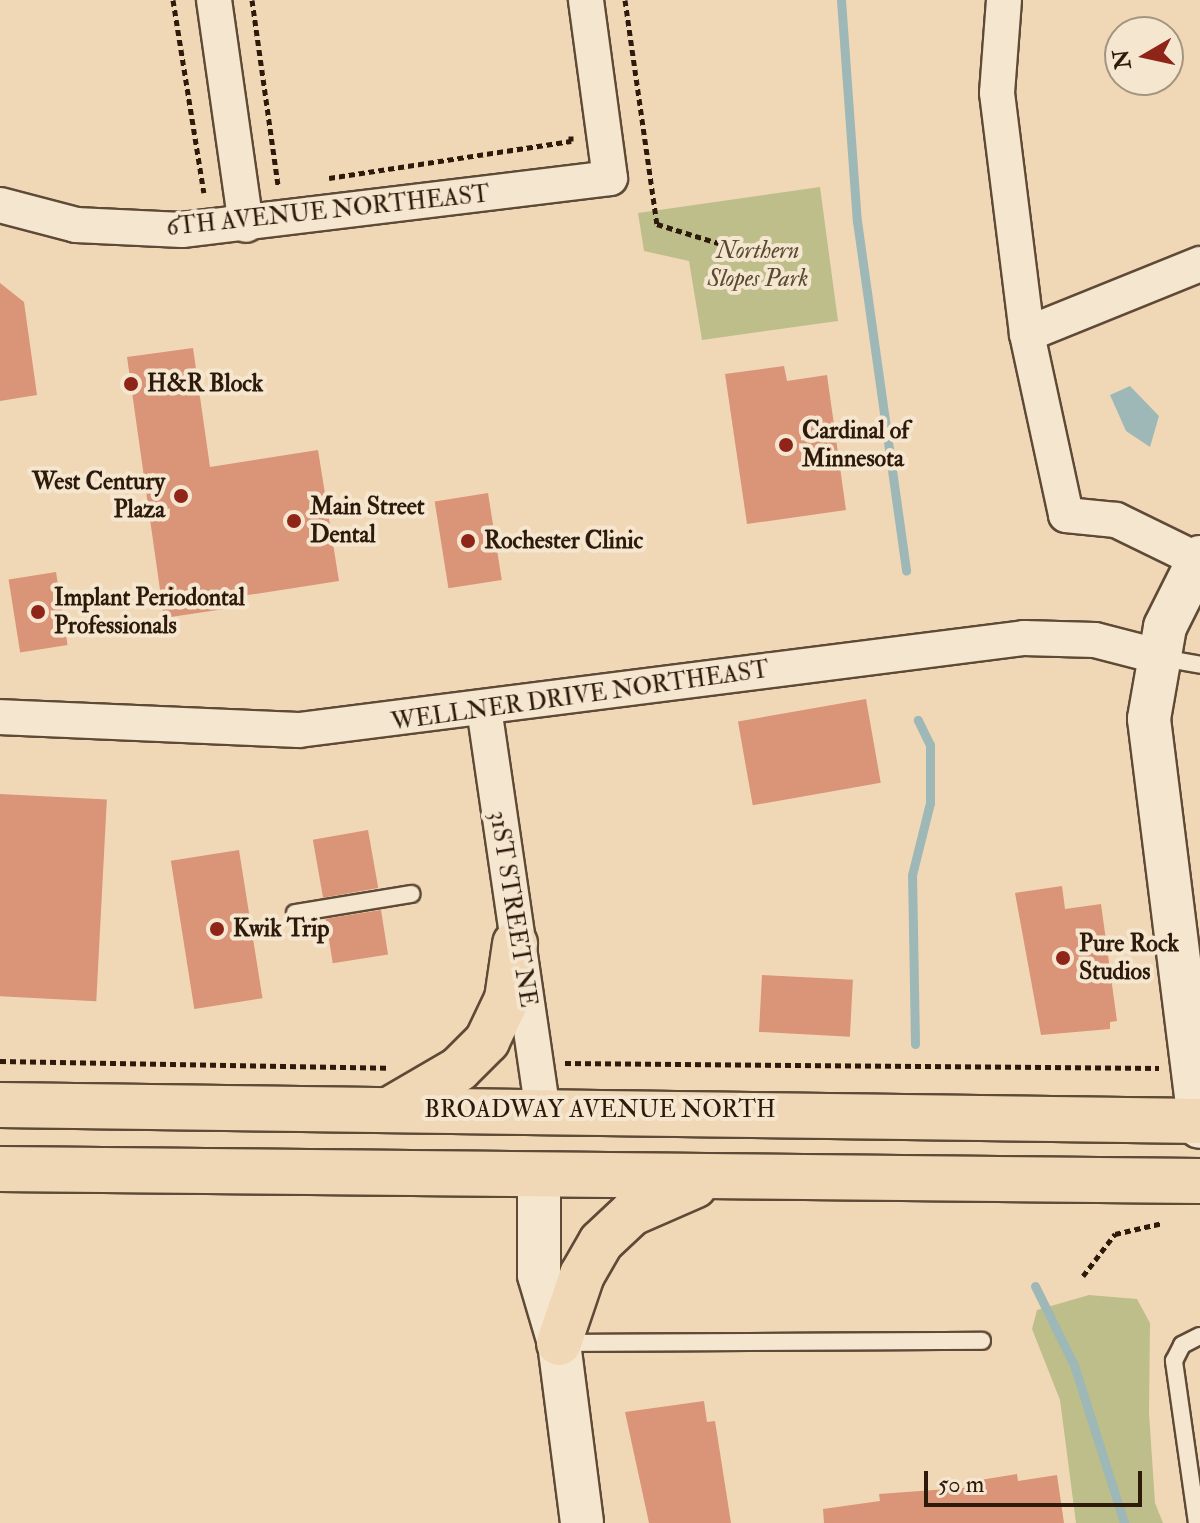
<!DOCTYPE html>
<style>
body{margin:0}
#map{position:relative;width:1200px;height:1523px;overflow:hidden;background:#f0d8b7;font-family:"IM FELL Double Pica",serif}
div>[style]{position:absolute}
.green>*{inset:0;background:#bebe8b}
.water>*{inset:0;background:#9db8b6}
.stream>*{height:9px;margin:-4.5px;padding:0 4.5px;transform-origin:4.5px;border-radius:4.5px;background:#9db8b6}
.building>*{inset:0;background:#da9478;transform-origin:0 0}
.path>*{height:5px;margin-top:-2.5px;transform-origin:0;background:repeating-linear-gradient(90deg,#2e1a0b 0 6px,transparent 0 10px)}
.roads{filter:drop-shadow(2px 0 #5e4a36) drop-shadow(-2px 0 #5e4a36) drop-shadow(0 2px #5e4a36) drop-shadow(0 -2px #5e4a36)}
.service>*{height:16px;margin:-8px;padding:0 8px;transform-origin:8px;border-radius:8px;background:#f5e6d0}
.minor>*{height:34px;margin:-17px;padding:0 17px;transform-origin:17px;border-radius:17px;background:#f5e6d0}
.tertiary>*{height:42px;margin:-21px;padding:0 21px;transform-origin:21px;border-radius:21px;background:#f5e6d0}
.primary>*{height:44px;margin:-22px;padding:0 22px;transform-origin:22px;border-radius:22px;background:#f0d8b7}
.dots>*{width:22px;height:22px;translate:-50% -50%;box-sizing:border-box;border:4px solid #f5e6d0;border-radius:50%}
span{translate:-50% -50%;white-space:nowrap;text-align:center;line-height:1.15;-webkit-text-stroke:8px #f5e6d0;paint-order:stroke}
.street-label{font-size:24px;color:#2e1a0b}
.park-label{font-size:24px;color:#594b31;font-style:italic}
.poi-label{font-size:24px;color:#2e1a0b;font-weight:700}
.left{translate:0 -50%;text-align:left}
.right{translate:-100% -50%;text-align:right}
.north{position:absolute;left:1104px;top:16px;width:80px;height:80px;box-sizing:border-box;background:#f5e6d0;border:2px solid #a59481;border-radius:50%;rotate:261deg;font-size:22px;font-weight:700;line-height:32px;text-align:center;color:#2e1a0b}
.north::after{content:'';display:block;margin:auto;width:28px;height:36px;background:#8f2418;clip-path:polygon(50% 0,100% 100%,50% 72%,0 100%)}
.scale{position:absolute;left:924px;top:1471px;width:218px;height:36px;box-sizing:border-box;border:4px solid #2e1a0b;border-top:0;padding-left:10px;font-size:24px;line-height:28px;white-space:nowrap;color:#2e1a0b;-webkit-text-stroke:6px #f5e6d0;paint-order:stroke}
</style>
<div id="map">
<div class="green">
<i style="clip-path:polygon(820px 187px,838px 321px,702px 340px,689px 261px,644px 251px,638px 213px)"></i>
<i style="clip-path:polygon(1089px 1295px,1137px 1299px,1150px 1323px,1149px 1413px,1155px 1503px,1163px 1523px,1076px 1523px,1060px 1400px,1032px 1329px,1037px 1310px)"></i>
</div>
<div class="water">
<i style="clip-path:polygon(1130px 386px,1159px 416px,1150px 447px,1126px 431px,1110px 395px)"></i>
</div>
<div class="stream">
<i style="left:841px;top:0;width:222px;rotate:85.9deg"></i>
<i style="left:857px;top:221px;width:353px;rotate:82deg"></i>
<i style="left:915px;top:1044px;width:169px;rotate:-91deg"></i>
<i style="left:912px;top:875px;width:74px;rotate:-76deg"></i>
<i style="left:930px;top:803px;width:58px;rotate:-90deg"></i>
<i style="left:930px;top:745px;width:28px;rotate:-116deg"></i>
<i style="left:1035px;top:1286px;width:88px;rotate:63.7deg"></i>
<i style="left:1074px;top:1365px;width:166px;rotate:72.4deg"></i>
</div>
<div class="building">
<i style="clip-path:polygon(0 283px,24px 302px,37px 395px,0 401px)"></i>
<i style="clip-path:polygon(193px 348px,210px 467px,318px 450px,339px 581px,229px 598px,231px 608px,164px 618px,127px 357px)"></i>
<i style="clip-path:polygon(784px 366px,787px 381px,827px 375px,846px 510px,747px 524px,725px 374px)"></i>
<i style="left:488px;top:493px;width:88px;height:54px;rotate:81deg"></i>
<i style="left:56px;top:572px;width:74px;height:48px;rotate:81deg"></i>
<i style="left:866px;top:699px;width:85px;height:130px;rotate:80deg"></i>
<i style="left:0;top:794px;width:107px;height:202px;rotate:3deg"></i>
<i style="left:368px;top:830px;width:59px;height:56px;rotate:80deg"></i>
<i style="left:239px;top:850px;width:150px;height:69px;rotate:81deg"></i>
<i style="clip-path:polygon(1062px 886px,1065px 909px,1101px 904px,1117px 1021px,1110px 1022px,1110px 1029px,1041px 1035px,1015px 893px)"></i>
<i style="left:381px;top:910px;width:45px;height:56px;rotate:81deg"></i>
<i style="left:762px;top:975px;width:91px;height:57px;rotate:3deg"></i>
<i style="clip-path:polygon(704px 1401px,707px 1422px,715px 1421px,731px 1523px,649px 1523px,625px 1412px)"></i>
<i style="clip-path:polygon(1017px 1474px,1018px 1481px,1057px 1475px,1064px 1523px,824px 1523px,823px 1509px,880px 1501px,879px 1494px,975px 1487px,974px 1481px)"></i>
</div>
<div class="path">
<i style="left:173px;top:0;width:195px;rotate:80.9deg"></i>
<i style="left:252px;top:0;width:187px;rotate:82deg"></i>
<i style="left:625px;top:0;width:226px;rotate:81.9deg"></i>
<i style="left:657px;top:224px;width:88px;rotate:17.2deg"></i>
<i style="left:329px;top:178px;width:245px;rotate:-8.7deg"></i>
<i style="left:571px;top:141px;width:5px;rotate:-90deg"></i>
<i style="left:0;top:1061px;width:388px;rotate:1deg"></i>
<i style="left:565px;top:1063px;width:594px;rotate:0.48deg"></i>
<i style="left:1083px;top:1276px;width:53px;rotate:-52.7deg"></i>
<i style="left:1115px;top:1234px;width:49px;rotate:-12.9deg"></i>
</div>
<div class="roads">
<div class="service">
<i style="left:1162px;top:658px;width:39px;rotate:10deg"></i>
<i style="left:295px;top:913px;width:118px;rotate:-9.3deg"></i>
<i style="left:564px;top:1343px;width:418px;rotate:-0.3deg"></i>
<i style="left:1197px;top:1523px;width:164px;rotate:-98.1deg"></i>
<i style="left:1174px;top:1361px;width:18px;rotate:-63deg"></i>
<i style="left:1182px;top:1345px;width:20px;rotate:-27deg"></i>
</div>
<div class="minor">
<i style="left:214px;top:0;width:227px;rotate:81.9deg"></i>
<i style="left:1004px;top:0;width:93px;rotate:94.3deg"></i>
<i style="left:997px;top:93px;width:243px;rotate:82.9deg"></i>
<i style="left:1027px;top:334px;width:187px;rotate:-22deg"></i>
<i style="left:0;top:205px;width:79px;rotate:14.7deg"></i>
<i style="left:76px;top:225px;width:106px;rotate:2.7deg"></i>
<i style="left:182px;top:230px;width:431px;rotate:-6.9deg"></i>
<i style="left:610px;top:178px;width:180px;rotate:-97.7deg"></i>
<i style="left:1027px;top:334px;width:185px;rotate:77.8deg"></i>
<i style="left:1066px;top:515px;width:50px;rotate:5.7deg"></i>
<i style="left:1116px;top:520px;width:91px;rotate:26deg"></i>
<i style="left:484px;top:708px;width:407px;rotate:81.7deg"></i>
<i style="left:0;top:717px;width:299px;rotate:2.5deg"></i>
<i style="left:299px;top:730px;width:731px;rotate:-7.23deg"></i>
<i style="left:1024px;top:638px;width:71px;rotate:1.6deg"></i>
<i style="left:1095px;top:640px;width:64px;rotate:14.5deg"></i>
</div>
<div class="tertiary">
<i style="left:1200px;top:557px;width:78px;rotate:116.6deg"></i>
<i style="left:1165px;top:627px;width:93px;rotate:99.9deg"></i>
<i style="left:1149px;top:719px;width:411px;rotate:82.9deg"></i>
<i style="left:539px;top:1176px;width:99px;rotate:90deg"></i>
<i style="left:539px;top:1275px;width:71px;rotate:73.6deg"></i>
<i style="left:559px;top:1343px;width:181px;rotate:82.7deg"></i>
</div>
<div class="primary">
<i style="left:0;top:1105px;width:1200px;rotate:0.76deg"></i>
<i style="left:394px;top:1107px;width:75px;rotate:-30.3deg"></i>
<i style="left:459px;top:1069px;width:40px;rotate:-45deg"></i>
<i style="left:487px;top:1041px;width:47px;rotate:-64.5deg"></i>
<i style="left:507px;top:999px;width:56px;rotate:-81.7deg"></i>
<i style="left:0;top:1169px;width:1200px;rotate:0.57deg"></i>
<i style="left:559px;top:1343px;width:72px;rotate:-71.3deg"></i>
<i style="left:582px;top:1275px;width:38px;rotate:-60deg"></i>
<i style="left:601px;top:1242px;width:42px;rotate:-43.1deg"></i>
<i style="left:632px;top:1213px;width:68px;rotate:-23.5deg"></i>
</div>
</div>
<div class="dots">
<i style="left:131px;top:384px;background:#8f2418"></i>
<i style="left:786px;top:445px;background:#8f2418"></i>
<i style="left:181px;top:496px;background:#8f2418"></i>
<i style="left:294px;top:521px;background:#8f2418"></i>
<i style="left:468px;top:541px;background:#8f2418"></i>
<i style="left:38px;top:612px;background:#8f2418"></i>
<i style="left:217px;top:929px;background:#8f2418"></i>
<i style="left:1063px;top:958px;background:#8f2418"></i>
</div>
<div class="street-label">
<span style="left:328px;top:211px;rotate:-6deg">6TH AVENUE NORTHEAST</span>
<span style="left:580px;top:696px;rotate:-8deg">WELLNER DRIVE NORTHEAST</span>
<span style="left:513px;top:909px;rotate:81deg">31ST STREET NE</span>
<span style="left:600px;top:1110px">BROADWAY AVENUE NORTH</span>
</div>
<div class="park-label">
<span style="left:758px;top:265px">Northern<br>Slopes Park</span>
</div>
<div class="poi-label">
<span class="left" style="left:147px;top:384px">H&amp;R Block</span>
<span class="left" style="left:802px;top:445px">Cardinal of<br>Minnesota</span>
<span class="right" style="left:165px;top:496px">West Century<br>Plaza</span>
<span class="left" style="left:310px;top:521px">Main Street<br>Dental</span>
<span class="left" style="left:484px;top:541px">Rochester Clinic</span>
<span class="left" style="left:54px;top:612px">Implant Periodontal<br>Professionals</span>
<span class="left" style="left:233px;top:929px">Kwik Trip</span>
<span class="left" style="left:1079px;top:958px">Pure Rock<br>Studios</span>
</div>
<div class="north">N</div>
<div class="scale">50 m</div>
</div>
